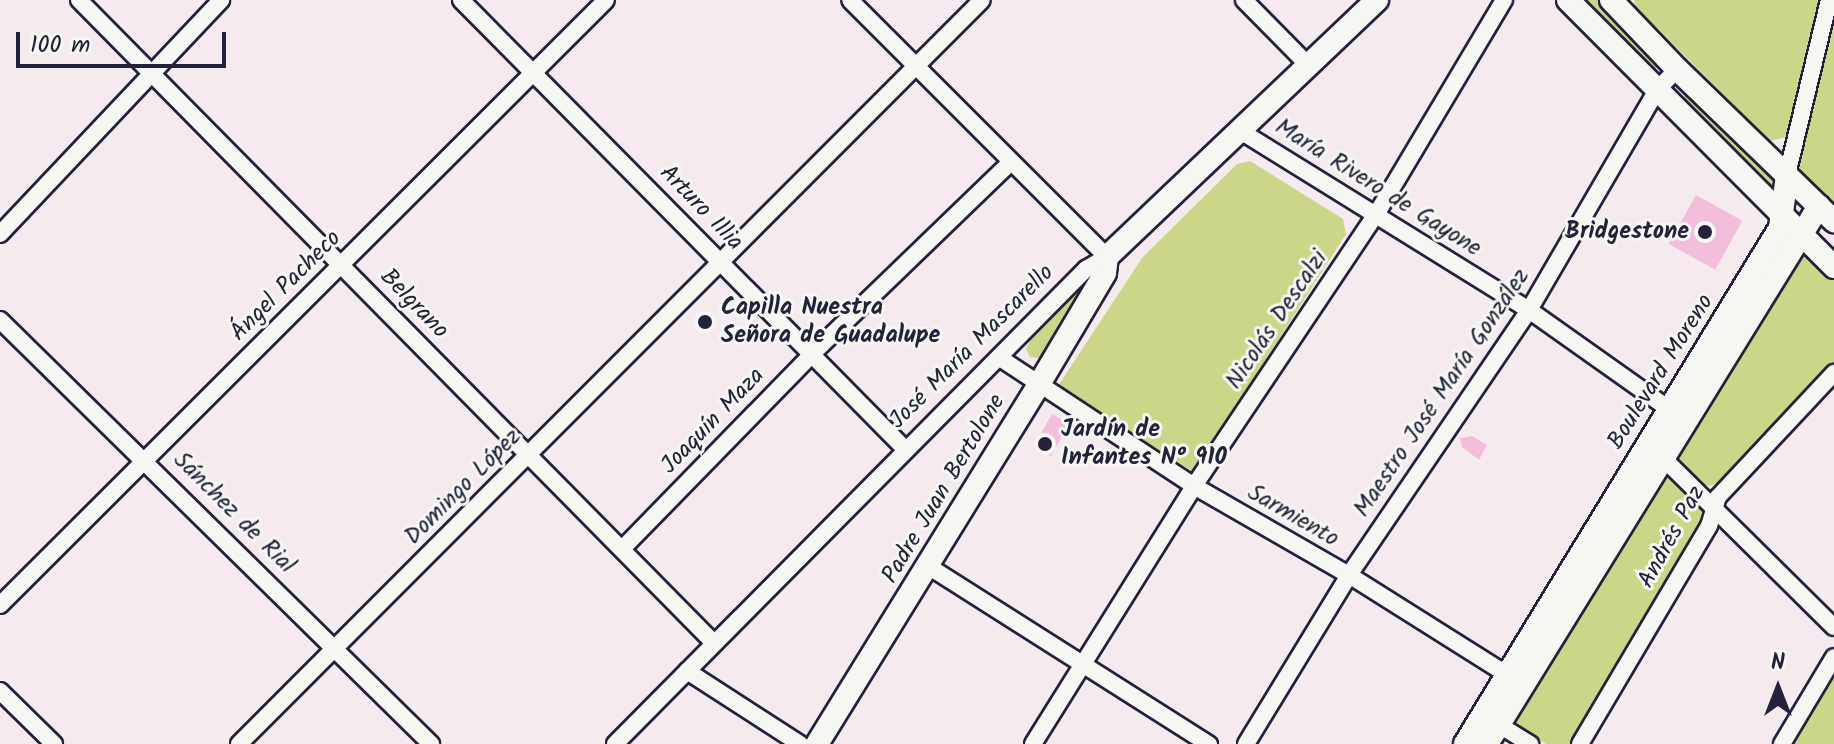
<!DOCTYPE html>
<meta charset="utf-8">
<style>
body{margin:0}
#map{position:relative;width:1834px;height:744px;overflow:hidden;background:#f5ebee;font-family:Kalam,sans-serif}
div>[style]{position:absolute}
.green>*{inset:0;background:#cbd689}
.building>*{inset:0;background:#f2bedc;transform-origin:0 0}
.roads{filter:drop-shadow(2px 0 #22223b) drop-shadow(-2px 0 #22223b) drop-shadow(0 2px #22223b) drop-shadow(0 -2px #22223b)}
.street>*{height:16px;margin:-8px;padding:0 8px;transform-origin:8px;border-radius:8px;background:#f6f6f2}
.secondary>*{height:22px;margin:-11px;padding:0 11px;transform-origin:11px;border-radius:11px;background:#f6f6f2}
.dots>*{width:22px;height:22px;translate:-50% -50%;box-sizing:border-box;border:4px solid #f6f6f2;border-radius:50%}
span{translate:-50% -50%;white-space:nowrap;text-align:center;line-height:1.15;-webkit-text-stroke:6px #f6f6f2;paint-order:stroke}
.street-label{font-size:24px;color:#22223b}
.poi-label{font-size:24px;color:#22223b;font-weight:700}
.right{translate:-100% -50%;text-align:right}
.left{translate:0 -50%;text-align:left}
.north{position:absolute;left:1738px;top:648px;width:80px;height:80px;-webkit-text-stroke:6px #f6f6f2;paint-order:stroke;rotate:0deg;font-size:22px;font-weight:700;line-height:32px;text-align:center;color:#22223b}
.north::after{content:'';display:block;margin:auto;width:28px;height:36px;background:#22223b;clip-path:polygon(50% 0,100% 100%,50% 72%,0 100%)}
.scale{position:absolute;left:16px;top:32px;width:210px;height:36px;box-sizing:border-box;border:4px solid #22223b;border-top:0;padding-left:10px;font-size:24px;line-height:28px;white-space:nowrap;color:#22223b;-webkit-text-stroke:6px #f6f6f2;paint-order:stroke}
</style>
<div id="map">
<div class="green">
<i style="clip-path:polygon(1578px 0,1598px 0,1657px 60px,1656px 68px,1652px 70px)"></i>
<i style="clip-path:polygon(1634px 0,1819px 0,1786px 137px,1770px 141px,1635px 6px)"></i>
<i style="clip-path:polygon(1834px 8px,1834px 209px,1801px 178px,1797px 150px)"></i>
<i style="clip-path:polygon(1687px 94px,1774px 177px,1773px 185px,1769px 187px,1682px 100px)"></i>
<i style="clip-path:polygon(1250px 161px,1343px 219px,1346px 234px,1194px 472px,1058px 386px,1142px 258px,1237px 164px)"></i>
<i style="clip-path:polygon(1808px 252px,1834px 279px,1834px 364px,1720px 482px,1709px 486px,1698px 484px,1680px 464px,1678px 455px,1800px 254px)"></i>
<i style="clip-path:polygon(1084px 286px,1048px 352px,1039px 358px,1030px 357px,1026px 349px,1030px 340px)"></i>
<i style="clip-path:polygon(1670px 474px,1701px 506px,1703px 524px,1571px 744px,1546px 744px,1515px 723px,1517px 714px,1663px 476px)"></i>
<i style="clip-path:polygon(1834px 677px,1834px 744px,1792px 744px)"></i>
</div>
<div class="building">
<i style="left:1696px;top:195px;width:53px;height:56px;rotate:29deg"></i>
<i style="left:1052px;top:414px;width:20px;height:37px;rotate:30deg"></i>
<i style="clip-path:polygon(1472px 436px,1487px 445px,1479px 460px,1462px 447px,1460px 438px)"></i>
</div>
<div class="roads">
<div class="street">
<i style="left:79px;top:0;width:902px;rotate:45.36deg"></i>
<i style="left:461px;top:0;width:633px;rotate:45.32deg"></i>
<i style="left:1244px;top:0;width:94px;rotate:45.4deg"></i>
<i style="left:1242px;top:132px;width:338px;rotate:31.8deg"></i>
<i style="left:1529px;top:310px;width:180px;rotate:35.3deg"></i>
<i style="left:1787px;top:175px;width:180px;rotate:-76.5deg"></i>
<i style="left:0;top:234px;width:322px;rotate:-46.6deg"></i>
<i style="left:0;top:320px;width:605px;rotate:44.53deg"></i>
<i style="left:1000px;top:358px;width:232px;rotate:33.4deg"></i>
<i style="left:1194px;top:486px;width:179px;rotate:29.9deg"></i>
<i style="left:1349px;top:575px;width:195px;rotate:32.2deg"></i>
<i style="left:1656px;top:451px;width:250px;rotate:44.7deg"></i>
<i style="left:622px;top:549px;width:274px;rotate:-45.7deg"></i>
<i style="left:813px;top:353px;width:275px;rotate:-44deg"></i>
<i style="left:928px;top:566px;width:333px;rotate:32.4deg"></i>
<i style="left:0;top:605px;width:856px;rotate:-44.95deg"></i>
<i style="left:687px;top:671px;width:135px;rotate:32.9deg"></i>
<i style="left:0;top:691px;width:76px;rotate:44.5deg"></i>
<i style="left:1491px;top:720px;width:46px;rotate:31.6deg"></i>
<i style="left:239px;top:744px;width:1051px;rotate:-45.04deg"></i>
<i style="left:615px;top:744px;width:669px;rotate:-45.24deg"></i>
<i style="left:1086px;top:269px;width:24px;rotate:-30deg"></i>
<i style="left:1107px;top:257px;width:363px;rotate:-135deg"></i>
<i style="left:1033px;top:744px;width:304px;rotate:-58deg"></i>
<i style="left:1194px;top:486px;width:329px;rotate:-56.2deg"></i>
<i style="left:1377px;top:213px;width:248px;rotate:-59.2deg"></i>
<i style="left:1246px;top:744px;width:198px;rotate:-58.6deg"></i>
<i style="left:1349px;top:575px;width:320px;rotate:-55.8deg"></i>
<i style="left:1529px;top:310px;width:255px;rotate:-59.8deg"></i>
<i style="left:1657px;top:90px;width:29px;rotate:-46deg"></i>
<i style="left:1580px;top:744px;width:253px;rotate:-59.4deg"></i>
<i style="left:1709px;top:526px;width:30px;rotate:-73deg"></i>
<i style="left:1718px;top:497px;width:170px;rotate:-46.9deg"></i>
<i style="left:1782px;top:744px;width:101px;rotate:-59.1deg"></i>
</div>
<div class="secondary">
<i style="left:1568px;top:0;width:377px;rotate:45.1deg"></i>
<i style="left:1611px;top:0;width:95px;rotate:46.3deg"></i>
<i style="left:1677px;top:69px;width:219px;rotate:44.1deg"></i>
<i style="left:817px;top:744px;width:421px;rotate:-58.3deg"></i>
<i style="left:1038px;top:386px;width:131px;rotate:-59.3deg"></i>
<i style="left:1105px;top:273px;width:16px;rotate:-83deg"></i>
<i style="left:1107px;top:257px;width:373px;rotate:-43.6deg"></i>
<i style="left:1465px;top:744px;width:605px;rotate:-58.6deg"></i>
<i style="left:1780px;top:228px;width:53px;rotate:-82.5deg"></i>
<i style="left:1487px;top:744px;width:632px;rotate:-58.32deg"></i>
</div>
</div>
<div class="dots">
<i style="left:1705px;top:232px;background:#22223b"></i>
<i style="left:705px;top:322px;background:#22223b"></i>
<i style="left:1045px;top:444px;background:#22223b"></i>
</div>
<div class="street-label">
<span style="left:1378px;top:188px;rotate:32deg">María Rivero de Gayone</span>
<span style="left:701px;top:208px;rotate:46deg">Arturo Illia</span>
<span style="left:286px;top:286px;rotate:-45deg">Ángel Pacheco</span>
<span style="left:414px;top:304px;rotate:46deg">Belgrano</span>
<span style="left:1277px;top:320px;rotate:-56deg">Nicolás Descalzi</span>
<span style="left:972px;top:347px;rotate:-45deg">José María Mascarello</span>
<span style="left:1661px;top:372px;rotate:-58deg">Boulevard Moreno</span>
<span style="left:1442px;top:393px;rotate:-56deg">Maestro José María González</span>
<span style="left:713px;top:421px;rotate:-46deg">Joaquín Maza</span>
<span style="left:463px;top:487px;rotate:-45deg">Domingo López</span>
<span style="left:944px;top:489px;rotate:-59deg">Padre Juan Bertolone</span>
<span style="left:234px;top:513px;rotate:45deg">Sánchez de Rial</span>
<span style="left:1293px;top:516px;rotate:30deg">Sarmiento</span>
<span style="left:1672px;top:537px;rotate:-61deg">Andrés Paz</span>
</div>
<div class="poi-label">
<span class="right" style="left:1689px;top:232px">Bridgestone</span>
<span class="left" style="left:721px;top:322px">Capilla Nuestra<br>Señora de Guadalupe</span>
<span class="left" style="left:1061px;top:444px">Jardín de<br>Infantes N° 910</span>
</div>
<div class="north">N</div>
<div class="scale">100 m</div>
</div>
